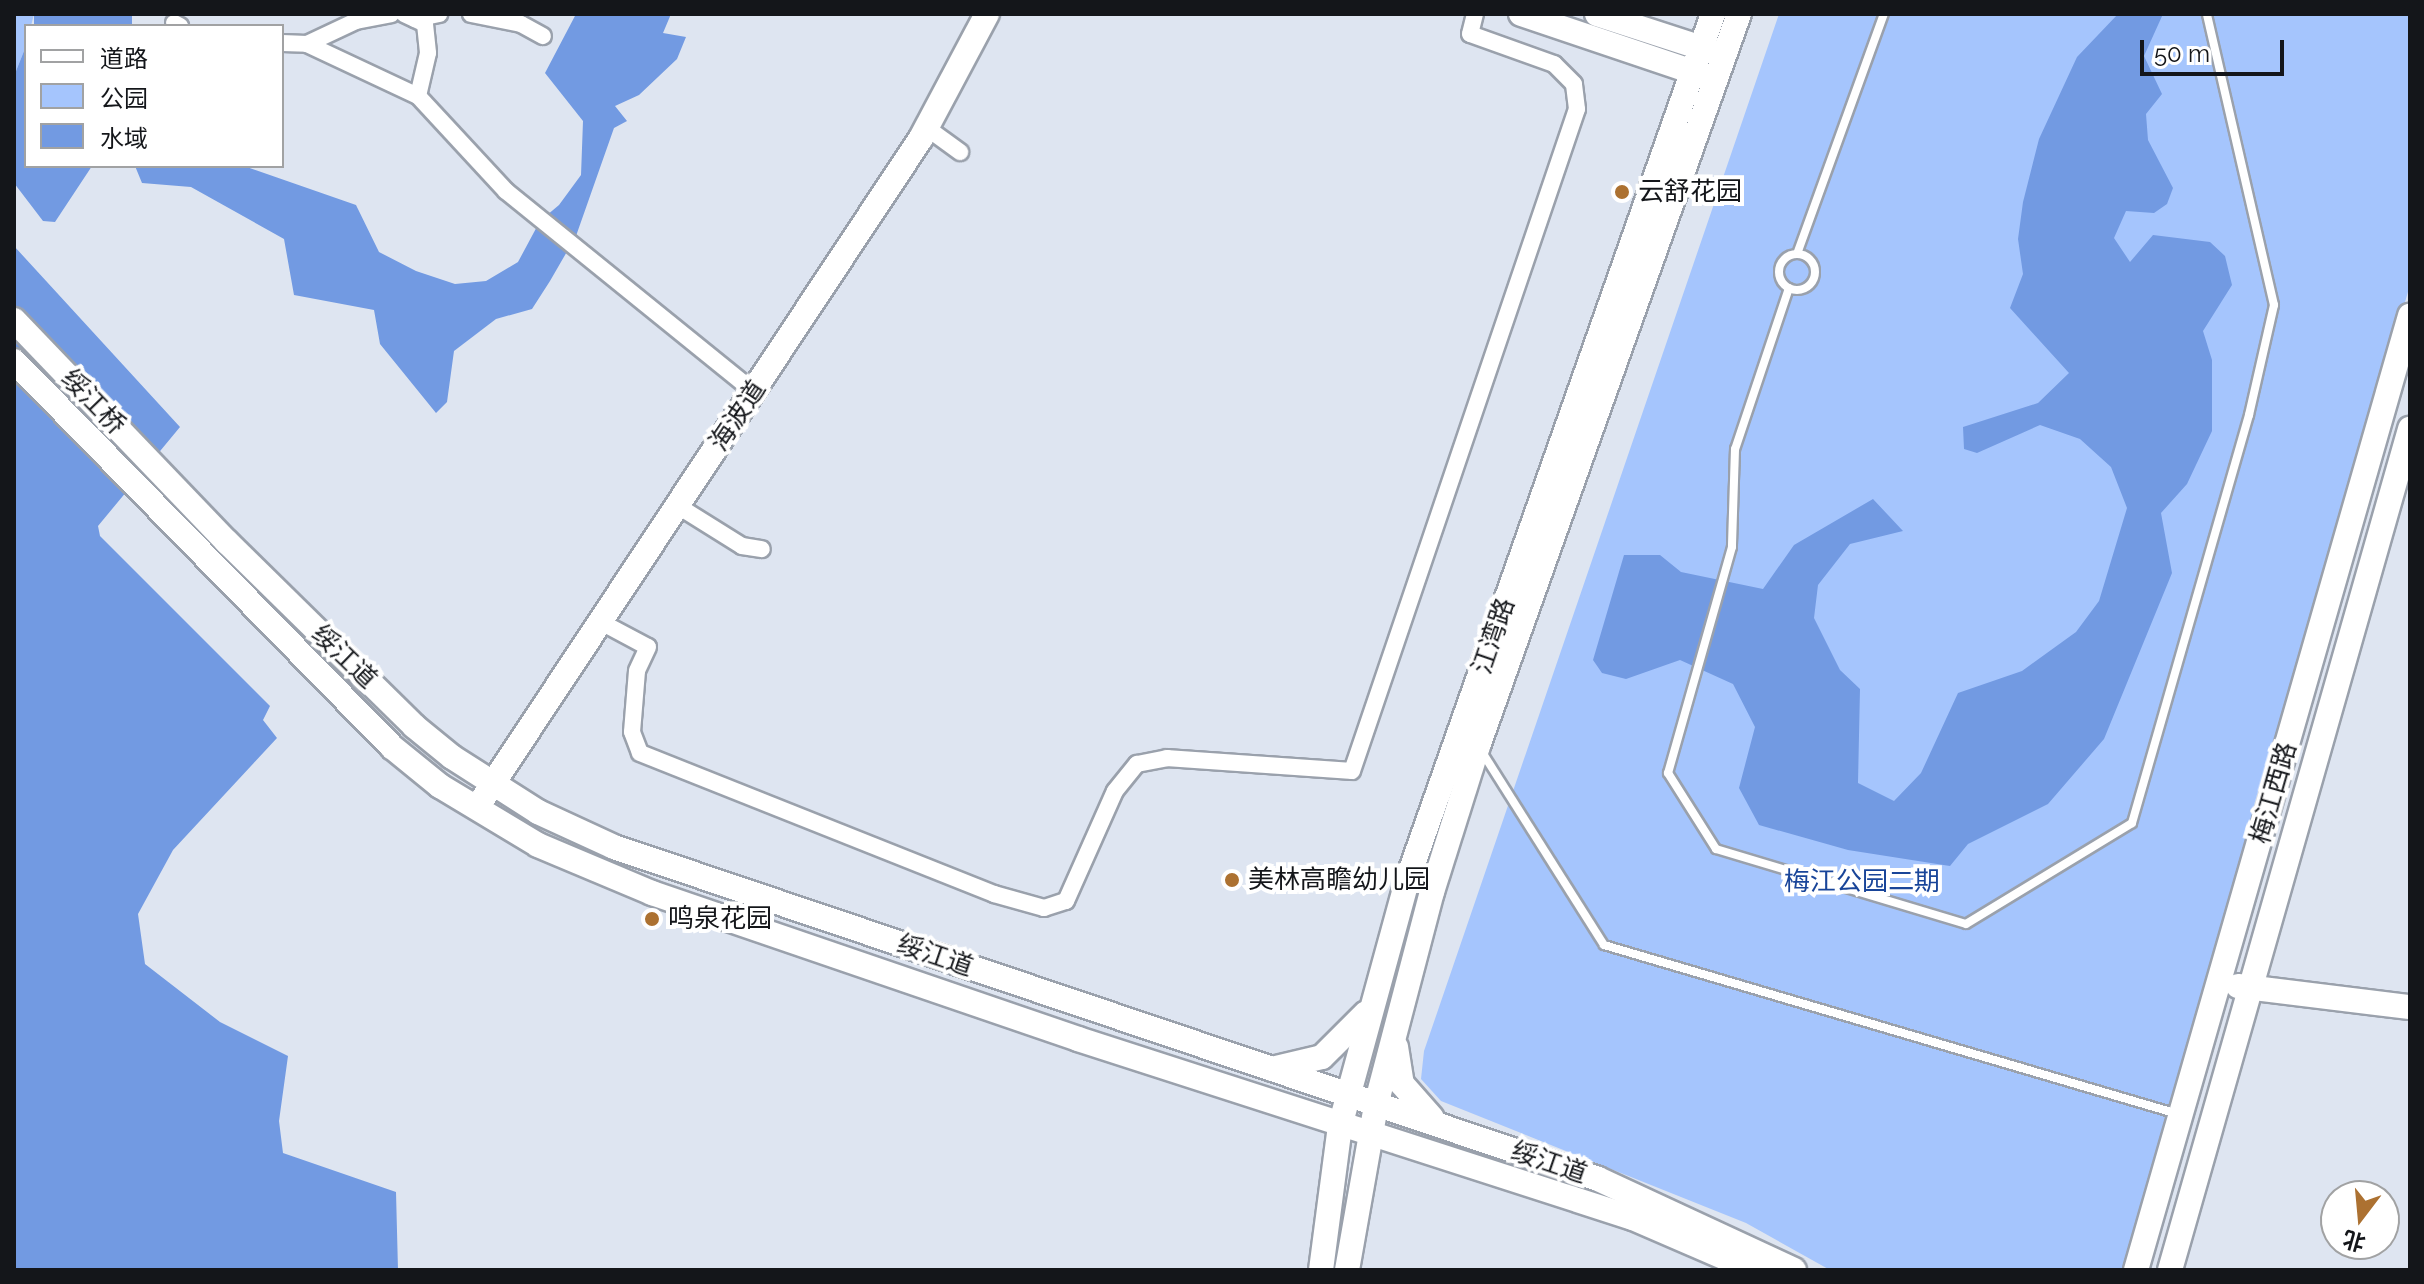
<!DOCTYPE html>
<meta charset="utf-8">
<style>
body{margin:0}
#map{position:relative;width:2424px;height:1284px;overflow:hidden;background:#dee5f1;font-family:Raleway,"Noto Sans SC",sans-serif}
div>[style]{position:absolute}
.green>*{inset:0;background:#a5c5fd}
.water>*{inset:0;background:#729ae2;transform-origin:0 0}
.roads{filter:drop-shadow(2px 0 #9aa1ac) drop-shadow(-2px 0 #9aa1ac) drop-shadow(0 2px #9aa1ac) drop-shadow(0 -2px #9aa1ac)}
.lane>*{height:8px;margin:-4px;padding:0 4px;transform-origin:4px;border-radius:4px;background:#fff}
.lane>.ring{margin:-4px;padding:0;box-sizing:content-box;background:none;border:8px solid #fff;border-radius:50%}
.street>*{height:16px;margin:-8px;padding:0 8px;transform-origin:8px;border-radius:8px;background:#fff}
.secondary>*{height:24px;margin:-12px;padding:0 12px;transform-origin:12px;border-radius:12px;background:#fff}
.dots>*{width:22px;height:22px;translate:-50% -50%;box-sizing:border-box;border:4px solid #fff;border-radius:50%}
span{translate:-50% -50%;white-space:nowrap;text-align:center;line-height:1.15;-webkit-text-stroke:8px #fff;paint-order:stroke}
.poi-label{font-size:26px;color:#14161a}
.left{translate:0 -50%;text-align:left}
.street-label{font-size:26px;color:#14161a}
.park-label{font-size:26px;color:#194599}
.frame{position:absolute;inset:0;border:16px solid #14161a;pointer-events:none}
.legend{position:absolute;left:24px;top:24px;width:260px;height:144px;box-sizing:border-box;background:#fff;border:2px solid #a1a2a3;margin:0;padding:10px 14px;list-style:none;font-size:24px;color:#14161a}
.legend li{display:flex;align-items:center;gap:16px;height:40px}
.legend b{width:40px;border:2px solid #a1a2a3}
.north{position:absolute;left:2320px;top:1180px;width:80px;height:80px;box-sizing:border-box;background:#fff;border:2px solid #a1a2a3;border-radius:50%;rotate:196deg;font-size:22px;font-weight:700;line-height:32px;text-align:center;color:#14161a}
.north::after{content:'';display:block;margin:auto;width:28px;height:36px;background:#ac7131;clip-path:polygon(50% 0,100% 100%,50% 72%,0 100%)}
.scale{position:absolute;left:2140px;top:40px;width:144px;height:36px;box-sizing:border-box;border:4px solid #14161a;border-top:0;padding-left:10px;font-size:24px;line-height:28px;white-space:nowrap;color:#14161a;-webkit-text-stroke:6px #fff;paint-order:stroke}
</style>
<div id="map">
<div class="green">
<i style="clip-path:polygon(14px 14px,34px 14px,31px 26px,26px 26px,26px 46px,14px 76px)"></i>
<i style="clip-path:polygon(1779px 14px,2410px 14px,2410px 285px,2122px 1270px,1830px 1270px,1746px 1223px,1441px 1101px,1421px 1079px,1424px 1051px)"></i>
</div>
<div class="water">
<i style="left:34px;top:14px;width:98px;height:12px"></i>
<i style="clip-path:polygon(576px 14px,671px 14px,663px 33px,686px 37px,677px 59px,639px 95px,615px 106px,627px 121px,614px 128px,576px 236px,550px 281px,532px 309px,496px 319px,454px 351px,447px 402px,436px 413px,380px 344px,374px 310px,294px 295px,284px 239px,191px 187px,142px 183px,135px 166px,244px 166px,356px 205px,379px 252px,416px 271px,455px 284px,486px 281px,518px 262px,540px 221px,559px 205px,581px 175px,583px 121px,545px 73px)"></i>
<i style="clip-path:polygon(2118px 14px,2163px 14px,2144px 56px,2162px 94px,2146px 114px,2148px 140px,2173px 188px,2167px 204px,2154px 213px,2126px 211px,2114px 238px,2130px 262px,2153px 235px,2210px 242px,2225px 256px,2232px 285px,2203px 331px,2212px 360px,2212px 431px,2187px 484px,2161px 513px,2172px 573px,2104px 739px,2048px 804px,1968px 844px,1950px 866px,1848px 850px,1759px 825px,1739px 788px,1755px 727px,1733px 684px,1680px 660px,1626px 679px,1602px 673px,1593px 660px,1624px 555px,1660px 555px,1681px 572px,1763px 589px,1794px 545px,1873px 499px,1903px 531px,1850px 544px,1818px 585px,1814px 618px,1840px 670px,1860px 689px,1858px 783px,1894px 801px,1921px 773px,1958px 693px,2022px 671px,2076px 632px,2099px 601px,2127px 508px,2111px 467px,2080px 439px,2040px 425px,1977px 453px,1964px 449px,1963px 427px,2038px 403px,2069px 373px,2010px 308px,2023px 274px,2018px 239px,2023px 202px,2039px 139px,2077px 57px)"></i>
<i style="clip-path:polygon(26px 46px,26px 166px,92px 166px,55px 222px,43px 221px,14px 183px,14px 76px)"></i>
<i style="clip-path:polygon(14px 246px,180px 427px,98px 526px,100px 536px,270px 706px,263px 720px,277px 738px,173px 850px,138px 914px,145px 964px,220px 1022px,288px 1056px,279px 1121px,283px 1153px,396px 1192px,398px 1270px,14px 1270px)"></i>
</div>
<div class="roads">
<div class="lane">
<i style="left:1797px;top:254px;width:255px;rotate:-70.1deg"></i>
<i class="ring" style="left:1779px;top:254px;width:28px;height:28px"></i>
<i style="left:1789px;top:288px;width:170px;rotate:108.5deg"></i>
<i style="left:1735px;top:449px;width:98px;rotate:91.8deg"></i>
<i style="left:1732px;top:547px;width:235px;rotate:105.8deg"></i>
<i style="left:1668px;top:773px;width:90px;rotate:57.7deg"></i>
<i style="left:1716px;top:849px;width:261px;rotate:16.7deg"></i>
<i style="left:1966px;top:924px;width:194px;rotate:-31.3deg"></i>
<i style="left:2132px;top:823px;width:424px;rotate:-74deg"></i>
<i style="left:2249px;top:415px;width:113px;rotate:-77.2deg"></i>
<i style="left:2274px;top:305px;width:299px;rotate:-103deg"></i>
<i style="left:1482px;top:752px;width:228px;rotate:57.7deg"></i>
<i style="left:1604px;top:945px;width:598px;rotate:16.41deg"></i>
</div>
<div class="street">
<i style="left:404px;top:14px;width:23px;rotate:25deg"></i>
<i style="left:425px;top:24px;width:29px;rotate:84deg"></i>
<i style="left:428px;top:53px;width:44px;rotate:103.1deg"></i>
<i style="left:471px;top:14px;width:51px;rotate:11.3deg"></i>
<i style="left:521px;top:24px;width:25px;rotate:29deg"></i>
<i style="left:415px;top:19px;width:25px;rotate:-12deg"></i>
<i style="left:174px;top:23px;width:7px;rotate:27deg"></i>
<i style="left:282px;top:43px;width:25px;rotate:2deg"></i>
<i style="left:307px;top:44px;width:123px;rotate:25.1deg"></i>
<i style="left:418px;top:96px;width:129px;rotate:47.2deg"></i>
<i style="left:506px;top:191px;width:319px;rotate:39deg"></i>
<i style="left:307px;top:44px;width:54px;rotate:-25.1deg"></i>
<i style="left:356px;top:21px;width:36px;rotate:-11deg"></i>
<i style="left:927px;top:128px;width:41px;rotate:36deg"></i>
<i style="left:678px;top:506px;width:75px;rotate:32deg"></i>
<i style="left:742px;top:546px;width:20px;rotate:9deg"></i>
<i style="left:599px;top:621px;width:55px;rotate:28deg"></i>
<i style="left:648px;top:647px;width:26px;rotate:115deg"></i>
<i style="left:637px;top:671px;width:61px;rotate:94.7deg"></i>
<i style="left:632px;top:732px;width:22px;rotate:69deg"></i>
<i style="left:640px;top:753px;width:381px;rotate:21.7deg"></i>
<i style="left:994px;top:894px;width:52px;rotate:15.6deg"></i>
<i style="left:1044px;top:908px;width:23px;rotate:-18deg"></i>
<i style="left:1066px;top:901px;width:120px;rotate:-66deg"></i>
<i style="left:1115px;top:791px;width:35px;rotate:-51deg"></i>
<i style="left:1137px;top:764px;width:31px;rotate:-11deg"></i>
<i style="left:1167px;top:758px;width:185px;rotate:4deg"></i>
<i style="left:1352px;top:771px;width:699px;rotate:-71.23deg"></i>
<i style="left:1577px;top:109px;width:25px;rotate:-97deg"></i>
<i style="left:1574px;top:84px;width:28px;rotate:-135deg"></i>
<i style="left:1554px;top:64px;width:89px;rotate:-160.3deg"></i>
<i style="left:1470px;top:34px;width:21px;rotate:-76deg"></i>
</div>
<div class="secondary">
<i style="left:1521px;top:14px;width:194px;rotate:18.6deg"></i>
<i style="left:1597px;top:14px;width:123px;rotate:18deg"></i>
<i style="left:14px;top:320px;width:308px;rotate:46.2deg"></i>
<i style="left:227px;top:542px;width:262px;rotate:44.5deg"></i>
<i style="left:414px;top:726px;width:49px;rotate:39.2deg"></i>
<i style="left:452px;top:757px;width:102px;rotate:32.6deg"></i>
<i style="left:538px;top:812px;width:84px;rotate:24.7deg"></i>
<i style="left:614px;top:847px;width:1038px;rotate:18.64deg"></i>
<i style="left:1598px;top:1179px;width:216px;rotate:24.9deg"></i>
<i style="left:14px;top:361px;width:540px;rotate:45.6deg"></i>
<i style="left:392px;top:747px;width:62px;rotate:39.1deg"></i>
<i style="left:440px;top:786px;width:114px;rotate:31deg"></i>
<i style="left:538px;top:845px;width:124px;rotate:22.8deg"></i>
<i style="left:652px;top:893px;width:450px;rotate:18.9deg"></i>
<i style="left:1078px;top:1039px;width:583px;rotate:17.88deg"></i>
<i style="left:1633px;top:1218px;width:131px;rotate:23.4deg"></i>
<i style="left:484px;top:797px;width:791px;rotate:-56.45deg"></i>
<i style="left:921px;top:138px;width:140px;rotate:-62deg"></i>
<i style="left:2238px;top:986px;width:173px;rotate:7deg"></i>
<i style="left:1396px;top:1047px;width:37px;rotate:81deg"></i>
<i style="left:1402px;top:1084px;width:45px;rotate:48.6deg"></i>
<i style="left:1272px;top:1069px;width:51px;rotate:-13.5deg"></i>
<i style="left:1322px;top:1057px;width:62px;rotate:-45deg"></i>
<i style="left:1321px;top:1270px;width:145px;rotate:-82.5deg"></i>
<i style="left:1340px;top:1126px;width:251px;rotate:-74.7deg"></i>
<i style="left:1406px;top:884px;width:923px;rotate:-70.56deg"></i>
<i style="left:1347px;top:1270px;width:168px;rotate:-80deg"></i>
<i style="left:1376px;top:1105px;width:220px;rotate:-75.3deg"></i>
<i style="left:1432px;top:892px;width:153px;rotate:-72.5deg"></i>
<i style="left:1478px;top:746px;width:777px;rotate:-70.38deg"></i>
<i style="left:2136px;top:1270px;width:993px;rotate:-73.98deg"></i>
<i style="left:2170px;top:1270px;width:875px;rotate:-74.07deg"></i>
</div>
</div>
<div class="dots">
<i style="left:1622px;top:192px;background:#ac7131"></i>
<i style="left:1232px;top:880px;background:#ac7131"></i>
<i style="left:652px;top:919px;background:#ac7131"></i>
</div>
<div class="poi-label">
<span class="left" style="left:1638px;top:192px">云舒花园</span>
<span class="left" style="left:1248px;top:880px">美林高瞻幼儿园</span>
<span class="left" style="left:668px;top:919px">鸣泉花园</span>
</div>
<div class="street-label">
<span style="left:93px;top:402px;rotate:46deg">绥江桥</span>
<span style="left:738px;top:416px;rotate:-56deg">海波道</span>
<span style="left:1494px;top:636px;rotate:-71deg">江湾路</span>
<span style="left:344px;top:657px;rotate:44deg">绥江道</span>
<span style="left:2274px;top:793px;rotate:-74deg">梅江西路</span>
<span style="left:935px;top:956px;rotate:19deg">绥江道</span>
<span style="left:1549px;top:1163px;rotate:19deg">绥江道</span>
</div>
<div class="park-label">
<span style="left:1862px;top:882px">梅江公园二期</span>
</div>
<div class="frame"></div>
<ul class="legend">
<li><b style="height:10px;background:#fff"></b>道路</li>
<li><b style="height:22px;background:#a5c5fd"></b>公园</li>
<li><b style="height:22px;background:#729ae2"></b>水域</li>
</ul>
<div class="north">北</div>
<div class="scale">50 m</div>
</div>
